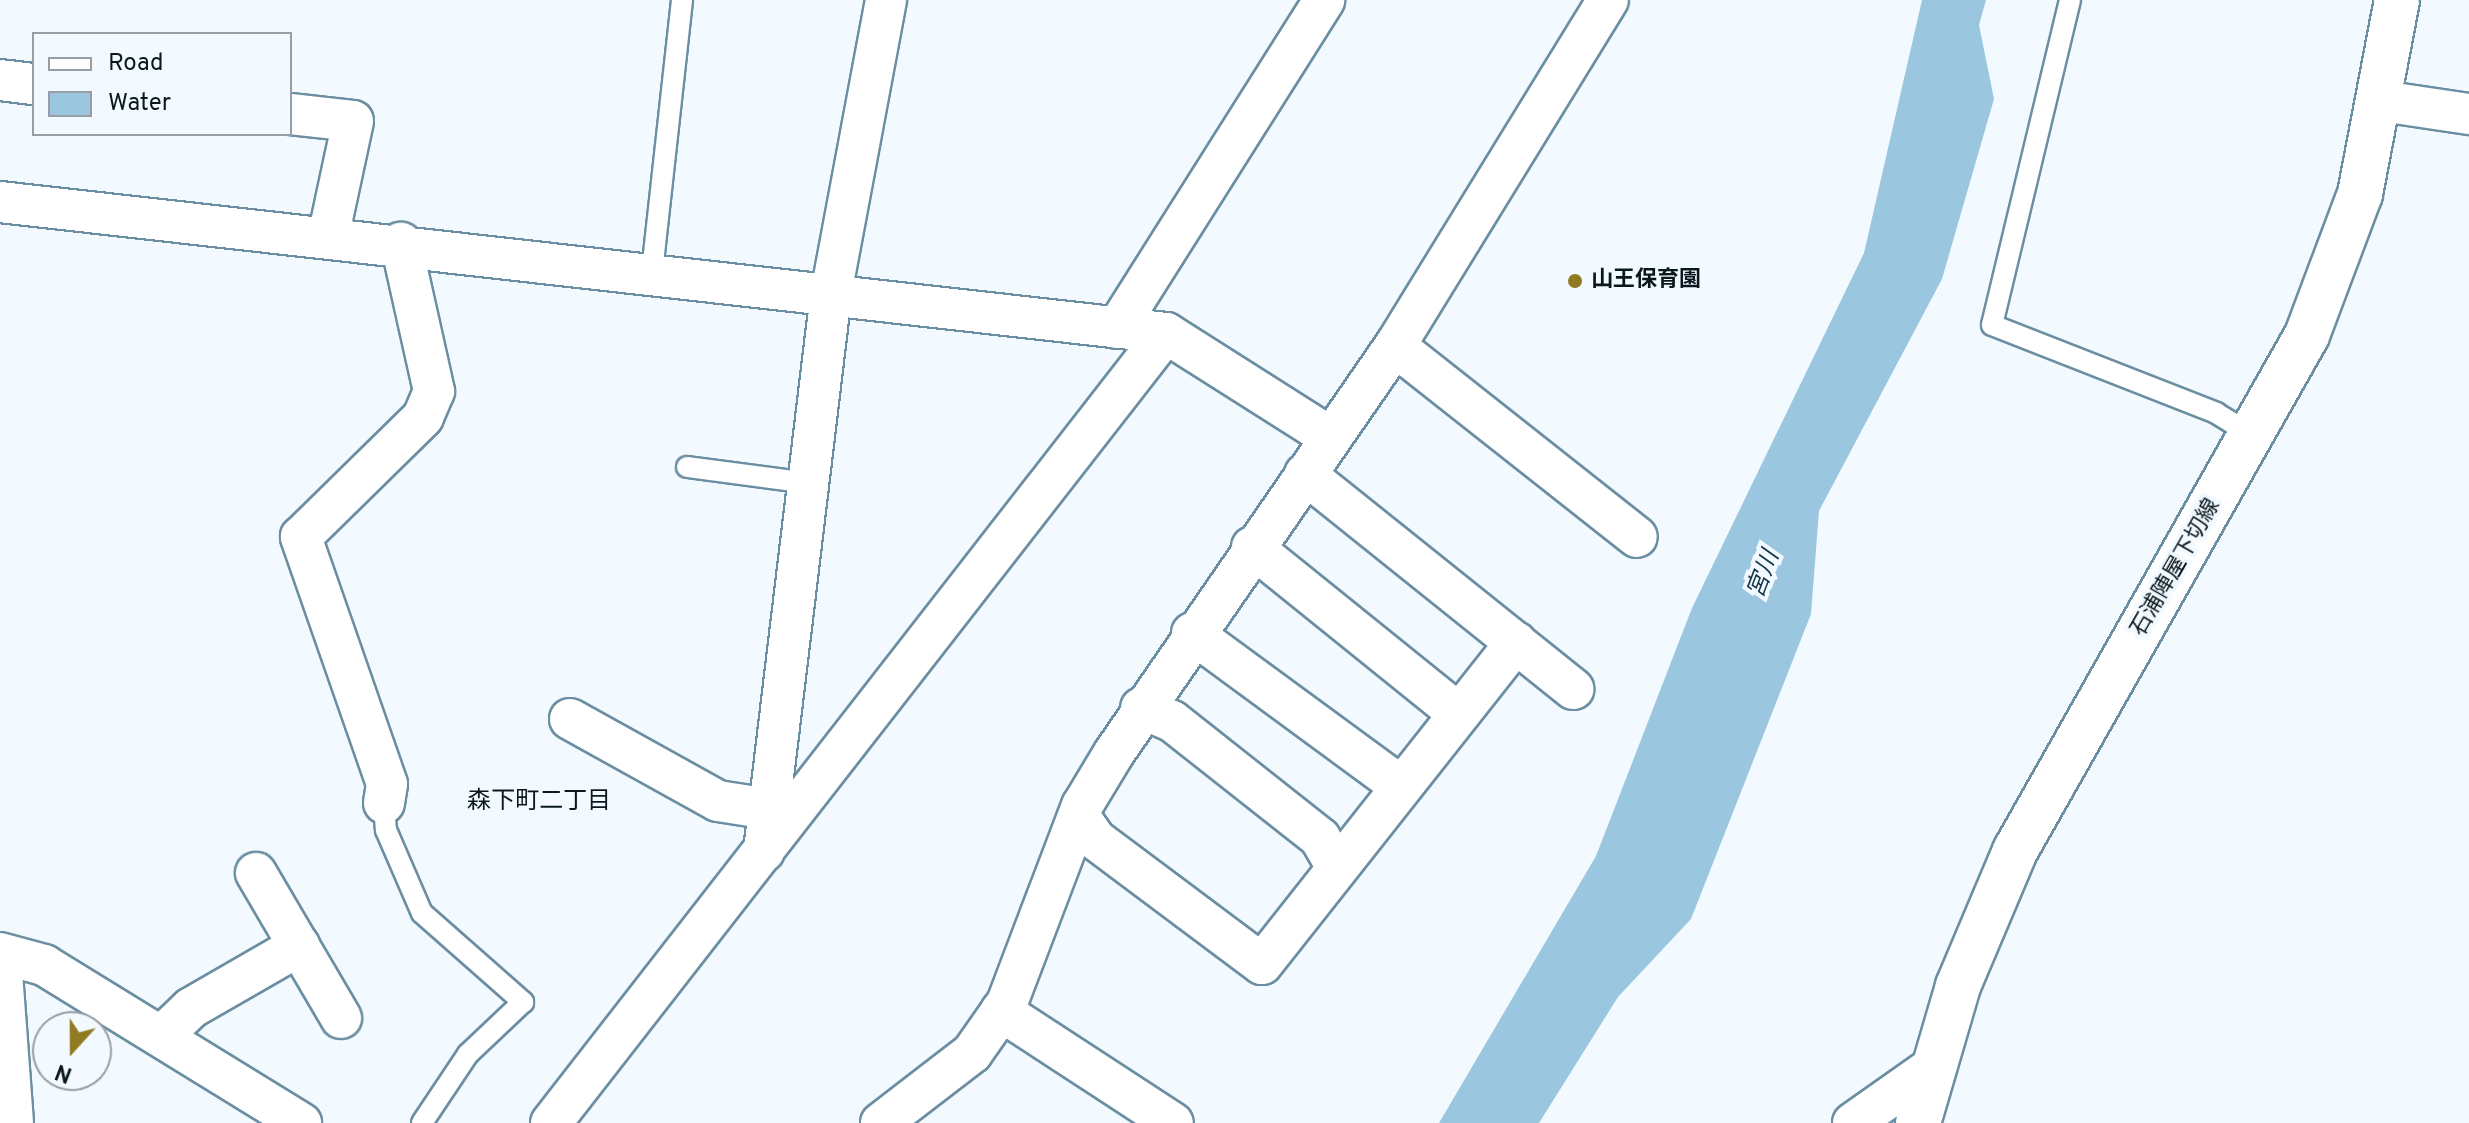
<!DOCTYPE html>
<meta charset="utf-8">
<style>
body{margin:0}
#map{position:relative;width:2469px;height:1123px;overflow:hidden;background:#f3faff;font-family:Overpass,"Noto Sans JP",sans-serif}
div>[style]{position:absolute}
.water>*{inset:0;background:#9bc6e0}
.roads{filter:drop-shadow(2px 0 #6c8ea2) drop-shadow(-2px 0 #6c8ea2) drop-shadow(0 2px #6c8ea2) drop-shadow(0 -2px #6c8ea2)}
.service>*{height:20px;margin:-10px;padding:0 10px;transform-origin:10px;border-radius:10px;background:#fff}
.minor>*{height:40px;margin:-20px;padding:0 20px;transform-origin:20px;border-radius:20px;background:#fff}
.tertiary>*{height:44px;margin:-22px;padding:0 22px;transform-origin:22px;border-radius:22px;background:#fff}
.secondary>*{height:44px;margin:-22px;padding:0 22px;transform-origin:22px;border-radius:22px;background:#fff}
.dots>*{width:22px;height:22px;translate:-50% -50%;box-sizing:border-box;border:4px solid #f3faff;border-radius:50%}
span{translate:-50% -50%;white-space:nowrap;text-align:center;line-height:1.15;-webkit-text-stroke:8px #f3faff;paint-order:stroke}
.poi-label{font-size:22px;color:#09171e;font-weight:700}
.left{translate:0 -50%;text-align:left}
.street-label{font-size:22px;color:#09171e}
.water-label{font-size:24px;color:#113548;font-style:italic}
.neighbourhood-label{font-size:24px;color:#09171e}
.legend{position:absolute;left:32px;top:32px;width:260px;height:104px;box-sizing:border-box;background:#f3faff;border:2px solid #959fa5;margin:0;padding:10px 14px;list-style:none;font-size:24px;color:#09171e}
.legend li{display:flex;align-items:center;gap:16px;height:40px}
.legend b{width:40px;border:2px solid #959fa5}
.north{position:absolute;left:32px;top:1011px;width:80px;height:80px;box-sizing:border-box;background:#f3faff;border:2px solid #959fa5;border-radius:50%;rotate:201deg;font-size:22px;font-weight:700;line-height:32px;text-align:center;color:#09171e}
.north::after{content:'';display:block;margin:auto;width:28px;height:36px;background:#917b22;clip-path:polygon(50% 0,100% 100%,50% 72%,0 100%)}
</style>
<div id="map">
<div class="water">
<i style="clip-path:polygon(1922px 0,1986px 0,1979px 25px,1994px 99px,1942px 279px,1819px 511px,1811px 614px,1691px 919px,1618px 997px,1539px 1123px,1439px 1123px,1596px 856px,1692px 608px,1864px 253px)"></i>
</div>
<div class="roads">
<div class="service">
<i style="left:2070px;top:0;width:334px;rotate:103.5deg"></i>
<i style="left:1992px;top:325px;width:241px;rotate:21.4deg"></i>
<i style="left:2216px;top:413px;width:42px;rotate:31.4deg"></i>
<i style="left:652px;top:272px;width:274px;rotate:-83.7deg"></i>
<i style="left:687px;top:467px;width:122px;rotate:7.5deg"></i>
<i style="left:384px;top:803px;width:27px;rotate:86deg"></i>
<i style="left:386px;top:830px;width:90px;rotate:66.6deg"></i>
<i style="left:422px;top:913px;width:135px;rotate:41.4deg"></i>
<i style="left:523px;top:1002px;width:76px;rotate:136.6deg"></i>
<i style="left:468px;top:1054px;width:83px;rotate:123.7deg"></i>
</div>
<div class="minor">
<i style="left:0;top:80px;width:34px;rotate:7deg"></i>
<i style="left:2381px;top:101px;width:89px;rotate:8.4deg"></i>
<i style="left:290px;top:114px;width:63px;rotate:6.3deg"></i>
<i style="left:353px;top:121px;width:115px;rotate:102.1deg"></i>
<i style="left:0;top:202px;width:1173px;rotate:6.41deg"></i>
<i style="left:1166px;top:333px;width:194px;rotate:32.4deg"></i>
<i style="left:1117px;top:328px;width:388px;rotate:-57.7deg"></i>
<i style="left:1395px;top:346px;width:308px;rotate:38.3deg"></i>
<i style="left:1305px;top:474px;width:344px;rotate:38.7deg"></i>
<i style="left:1252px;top:547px;width:266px;rotate:38.9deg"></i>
<i style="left:1192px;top:633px;width:260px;rotate:36.3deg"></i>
<i style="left:1141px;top:708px;width:34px;rotate:23deg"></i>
<i style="left:1172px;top:721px;width:189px;rotate:38.3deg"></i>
<i style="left:1320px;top:838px;width:34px;rotate:60deg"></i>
<i style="left:570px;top:719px;width:169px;rotate:29deg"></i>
<i style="left:718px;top:801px;width:52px;rotate:8.9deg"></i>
<i style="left:384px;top:803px;width:19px;rotate:-81deg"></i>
<i style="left:387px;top:784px;width:262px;rotate:-109.2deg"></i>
<i style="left:301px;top:537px;width:171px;rotate:-44.5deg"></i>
<i style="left:423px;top:417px;width:28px;rotate:-67deg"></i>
<i style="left:434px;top:391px;width:152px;rotate:-102.6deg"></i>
<i style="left:1079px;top:816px;width:29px;rotate:55deg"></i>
<i style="left:1096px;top:840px;width:207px;rotate:36.8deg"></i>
<i style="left:1262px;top:964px;width:410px;rotate:-51.7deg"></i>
<i style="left:764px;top:851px;width:561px;rotate:-83.14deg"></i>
<i style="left:831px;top:294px;width:299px;rotate:-79.4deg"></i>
<i style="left:256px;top:873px;width:168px;rotate:59.6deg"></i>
<i style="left:0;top:953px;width:46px;rotate:15.3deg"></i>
<i style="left:44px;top:965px;width:302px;rotate:31.6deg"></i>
<i style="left:1001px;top:1011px;width:205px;rotate:33.1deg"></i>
<i style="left:164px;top:1034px;width:37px;rotate:-44deg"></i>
<i style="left:191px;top:1008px;width:125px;rotate:-29.9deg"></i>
<i style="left:551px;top:1123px;width:1001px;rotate:-52.1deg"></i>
<i style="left:881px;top:1123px;width:115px;rotate:-37.6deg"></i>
<i style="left:972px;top:1053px;width:61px;rotate:-55deg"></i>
<i style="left:1007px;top:1003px;width:211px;rotate:-69.2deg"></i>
<i style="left:1082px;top:806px;width:62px;rotate:-58.9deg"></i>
<i style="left:1114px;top:753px;width:495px;rotate:-55.4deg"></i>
<i style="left:1395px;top:346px;width:406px;rotate:-58.4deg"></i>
<i style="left:1853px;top:1123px;width:95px;rotate:-35.2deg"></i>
</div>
<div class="tertiary">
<i style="left:0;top:973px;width:150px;rotate:85.8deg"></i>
</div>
<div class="secondary">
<i style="left:1918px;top:1123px;width:143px;rotate:-73.7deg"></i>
<i style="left:1958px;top:986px;width:147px;rotate:-67.1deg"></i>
<i style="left:2015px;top:851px;width:593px;rotate:-60.49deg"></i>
<i style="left:2307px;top:335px;width:151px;rotate:-69.4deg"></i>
<i style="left:2360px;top:194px;width:197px;rotate:-79.2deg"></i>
</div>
</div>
<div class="dots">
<i style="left:1575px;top:281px;background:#917b22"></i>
</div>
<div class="poi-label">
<span class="left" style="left:1591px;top:281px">山王保育園</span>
</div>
<div class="street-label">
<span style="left:2176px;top:568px;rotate:-60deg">石浦陣屋下切線</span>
</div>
<div class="water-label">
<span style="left:1765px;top:575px;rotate:-69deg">宮川</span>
</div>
<div class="neighbourhood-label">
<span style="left:539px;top:803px">森下町二丁目</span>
</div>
<ul class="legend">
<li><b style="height:10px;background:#fff"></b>Road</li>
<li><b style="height:22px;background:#9bc6e0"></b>Water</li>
</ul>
<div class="north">N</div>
</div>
